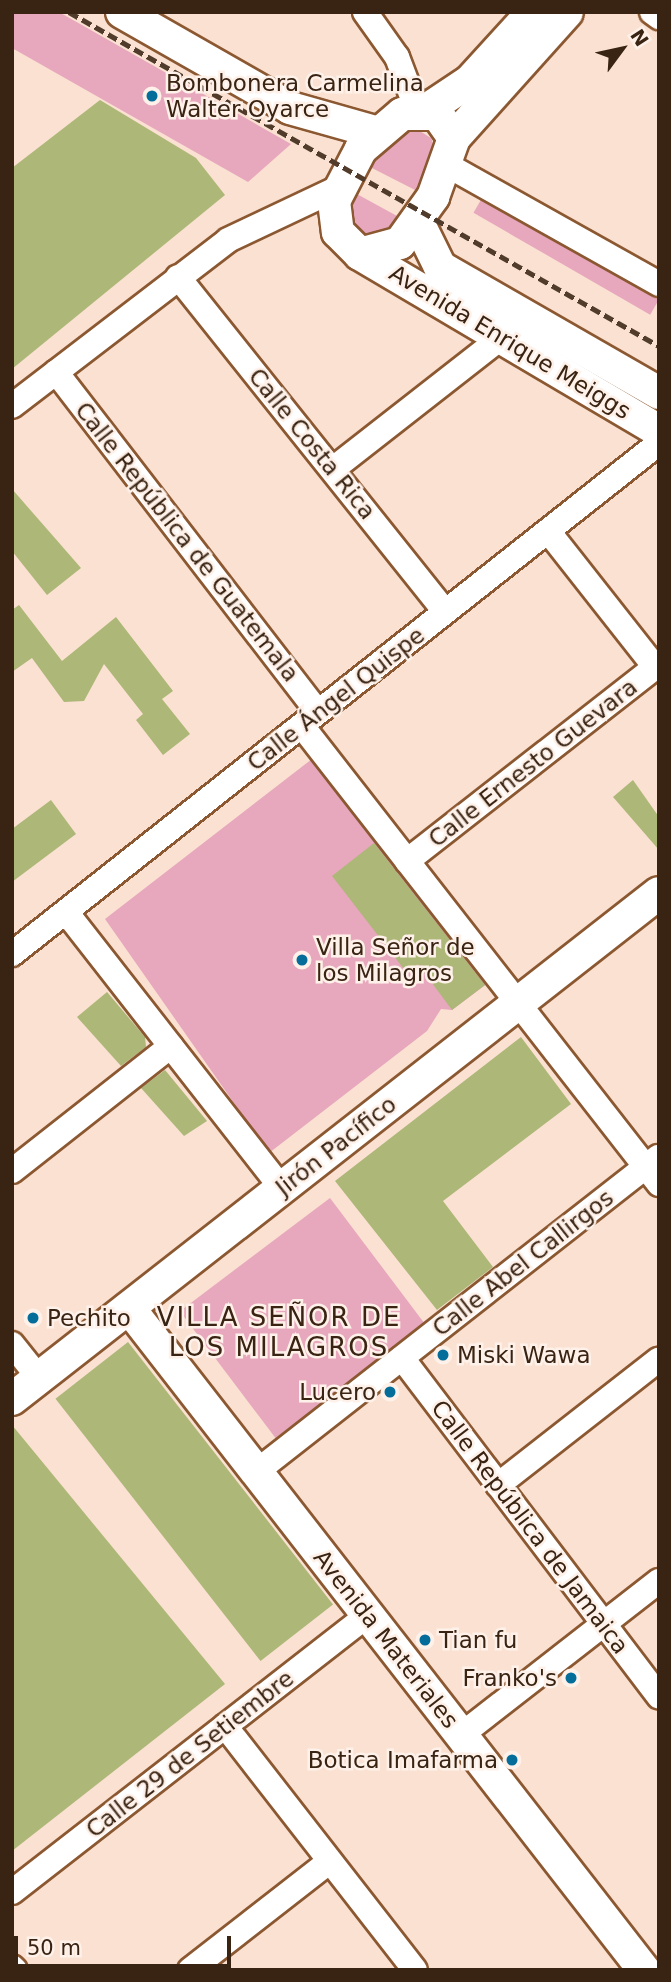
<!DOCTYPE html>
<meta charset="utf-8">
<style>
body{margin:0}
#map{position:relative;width:671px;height:1982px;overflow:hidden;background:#fae1d1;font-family:"DejaVu Sans",sans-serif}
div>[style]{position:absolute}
.green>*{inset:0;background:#e7a7bd;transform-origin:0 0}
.building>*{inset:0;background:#adb777;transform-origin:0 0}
.roads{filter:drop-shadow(2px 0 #8b5831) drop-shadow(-2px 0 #8b5831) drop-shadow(0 2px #8b5831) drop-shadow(0 -2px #8b5831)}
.minor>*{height:24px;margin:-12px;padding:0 12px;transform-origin:12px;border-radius:12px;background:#fff}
.tertiary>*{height:32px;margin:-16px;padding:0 16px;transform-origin:16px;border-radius:16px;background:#fff}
.rail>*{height:5px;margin-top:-2.5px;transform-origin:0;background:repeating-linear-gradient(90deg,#513b2a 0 10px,transparent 0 15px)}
.dots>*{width:19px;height:19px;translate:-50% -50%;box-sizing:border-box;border:4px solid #fef1e9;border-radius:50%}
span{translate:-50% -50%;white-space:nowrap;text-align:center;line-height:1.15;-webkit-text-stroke:5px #fef1e9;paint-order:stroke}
.poi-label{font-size:23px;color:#392312}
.left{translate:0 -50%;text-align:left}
.right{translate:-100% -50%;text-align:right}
.street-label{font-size:23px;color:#392312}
.quarter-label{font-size:26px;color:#392312;letter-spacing:2px}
.frame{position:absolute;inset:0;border:14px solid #392312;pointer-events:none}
.north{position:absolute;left:587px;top:14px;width:70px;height:70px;-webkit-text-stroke:5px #fef1e9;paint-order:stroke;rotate:57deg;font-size:19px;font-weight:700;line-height:28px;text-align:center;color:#392312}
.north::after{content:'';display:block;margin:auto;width:24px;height:32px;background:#392312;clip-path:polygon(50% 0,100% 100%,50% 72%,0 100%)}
.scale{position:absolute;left:14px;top:1936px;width:217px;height:32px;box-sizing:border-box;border:4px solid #392312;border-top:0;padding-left:9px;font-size:21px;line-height:24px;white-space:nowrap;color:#392312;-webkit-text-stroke:5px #fef1e9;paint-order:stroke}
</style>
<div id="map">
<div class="green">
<i style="clip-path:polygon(12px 12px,59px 12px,291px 144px,248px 182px,12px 48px)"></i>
<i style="clip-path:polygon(410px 125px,431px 138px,435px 149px,419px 192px,370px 167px)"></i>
<i style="clip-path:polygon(355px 193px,397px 216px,383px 237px,369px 244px,339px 216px)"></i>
<i style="left:482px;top:198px;width:204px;height:17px;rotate:30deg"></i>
<i style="clip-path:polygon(312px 759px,488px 983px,452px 1010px,441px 1009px,427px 1031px,269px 1153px,105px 919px)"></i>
<i style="left:330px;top:1198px;width:159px;height:188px;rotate:53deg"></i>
</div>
<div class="building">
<i style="clip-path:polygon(100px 100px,196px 158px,225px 195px,12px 369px,12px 168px)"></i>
<i style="clip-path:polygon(12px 489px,81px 568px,47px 595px,12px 551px)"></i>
<i style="clip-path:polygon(19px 605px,62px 661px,116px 617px,173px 691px,162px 699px,190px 734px,163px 755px,136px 720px,143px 714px,104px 664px,84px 701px,64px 702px,32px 658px,12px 672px,12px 610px)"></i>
<i style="clip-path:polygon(633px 780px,659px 817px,659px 850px,613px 797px)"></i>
<i style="clip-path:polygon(51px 800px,76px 834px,12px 882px,12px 829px)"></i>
<i style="clip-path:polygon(374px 843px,485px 985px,452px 1010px,418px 964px,407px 973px,332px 876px)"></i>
<i style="clip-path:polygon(107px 992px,145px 1037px,146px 1047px,121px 1066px,77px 1017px)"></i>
<i style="clip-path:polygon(521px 1037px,571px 1104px,443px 1201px,493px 1267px,437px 1310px,335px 1181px)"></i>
<i style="clip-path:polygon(165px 1070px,207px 1121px,184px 1136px,141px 1088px)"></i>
<i style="left:128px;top:1342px;width:333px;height:92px;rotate:52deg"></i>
<i style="clip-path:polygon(12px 1425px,225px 1684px,12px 1851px)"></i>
</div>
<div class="roads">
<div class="minor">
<i style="left:365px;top:12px;width:55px;rotate:54.6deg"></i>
<i style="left:397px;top:57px;width:57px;rotate:69.3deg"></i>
<i style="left:652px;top:12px;width:9px;rotate:36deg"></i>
<i style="left:447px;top:165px;width:243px;rotate:29.3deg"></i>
<i style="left:178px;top:277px;width:428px;rotate:51.4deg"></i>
<i style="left:56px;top:372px;width:429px;rotate:52.4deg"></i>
<i style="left:12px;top:406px;width:272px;rotate:-37.5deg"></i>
<i style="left:228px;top:240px;width:124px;rotate:-25.3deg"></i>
<i style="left:333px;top:469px;width:214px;rotate:-38deg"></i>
<i style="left:548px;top:531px;width:173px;rotate:51.8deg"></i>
<i style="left:302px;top:726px;width:581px;rotate:52.06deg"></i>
<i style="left:407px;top:861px;width:320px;rotate:-38deg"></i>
<i style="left:66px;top:912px;width:350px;rotate:52deg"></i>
<i style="left:12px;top:954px;width:824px;rotate:-38.3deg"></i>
<i style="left:12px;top:1171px;width:202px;rotate:-38.2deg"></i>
<i style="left:12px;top:1344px;width:43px;rotate:51.5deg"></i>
<i style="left:402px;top:1358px;width:425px;rotate:52.8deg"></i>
<i style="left:256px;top:1472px;width:511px;rotate:-38.08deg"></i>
<i style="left:498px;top:1485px;width:204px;rotate:-38deg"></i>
<i style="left:225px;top:1726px;width:309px;rotate:52.1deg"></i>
<i style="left:461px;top:1735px;width:251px;rotate:-37.9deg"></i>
<i style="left:12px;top:1892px;width:451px;rotate:-37.9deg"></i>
<i style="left:12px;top:1967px;width:4px;rotate:45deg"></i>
<i style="left:190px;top:1970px;width:177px;rotate:-37.9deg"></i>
</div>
<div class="tertiary">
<i style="left:122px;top:12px;width:193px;rotate:29.7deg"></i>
<i style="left:290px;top:108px;width:88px;rotate:15.8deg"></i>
<i style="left:428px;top:109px;width:50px;rotate:-33.7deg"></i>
<i style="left:470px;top:81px;width:93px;rotate:-47.6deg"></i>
<i style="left:454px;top:138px;width:169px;rotate:-48.1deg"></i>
<i style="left:418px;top:222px;width:50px;rotate:63.9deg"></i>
<i style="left:440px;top:267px;width:253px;rotate:29.9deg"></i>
<i style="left:360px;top:254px;width:41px;rotate:-15.4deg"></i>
<i style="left:400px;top:243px;width:57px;rotate:-54.3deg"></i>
<i style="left:433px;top:197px;width:63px;rotate:-70.4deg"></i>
<i style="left:454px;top:138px;width:29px;rotate:-125deg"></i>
<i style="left:437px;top:114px;width:35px;rotate:180deg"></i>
<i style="left:402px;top:114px;width:54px;rotate:139.5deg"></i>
<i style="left:361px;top:149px;width:59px;rotate:117.4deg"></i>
<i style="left:334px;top:201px;width:31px;rotate:83deg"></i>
<i style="left:338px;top:232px;width:31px;rotate:45deg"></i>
<i style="left:360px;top:254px;width:347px;rotate:30.6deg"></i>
<i style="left:129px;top:1308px;width:839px;rotate:52.12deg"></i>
<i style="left:12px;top:1399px;width:821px;rotate:-38.03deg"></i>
</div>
</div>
<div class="rail">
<i style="left:69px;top:12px;width:678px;rotate:29.51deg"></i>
</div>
<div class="dots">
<i style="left:152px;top:96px;background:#056d9a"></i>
<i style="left:302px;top:960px;background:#056d9a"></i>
<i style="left:33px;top:1318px;background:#056d9a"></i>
<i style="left:443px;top:1355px;background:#056d9a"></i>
<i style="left:390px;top:1392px;background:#056d9a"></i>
<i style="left:425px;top:1640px;background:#056d9a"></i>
<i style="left:571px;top:1678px;background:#056d9a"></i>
<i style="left:512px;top:1760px;background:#056d9a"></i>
</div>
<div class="poi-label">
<span class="left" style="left:166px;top:96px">Bombonera Carmelina<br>Walter Oyarce</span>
<span class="left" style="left:316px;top:960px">Villa Señor de<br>los Milagros</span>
<span class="left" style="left:47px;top:1318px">Pechito</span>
<span class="left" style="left:457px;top:1355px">Miski Wawa</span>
<span class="right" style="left:376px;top:1392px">Lucero</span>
<span class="left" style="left:439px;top:1640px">Tian fu</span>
<span class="right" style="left:557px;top:1678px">Franko's</span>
<span class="right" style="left:498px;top:1760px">Botica Imafarma</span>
</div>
<div class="street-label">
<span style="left:510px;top:342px;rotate:31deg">Avenida Enrique Meiggs</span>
<span style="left:312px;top:444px;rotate:51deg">Calle Costa Rica</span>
<span style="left:187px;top:542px;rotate:52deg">Calle República de Guatemala</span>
<span style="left:336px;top:699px;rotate:-38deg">Calle Ángel Quispe</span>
<span style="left:533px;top:763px;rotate:-38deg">Calle Ernesto Guevara</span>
<span style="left:336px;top:1146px;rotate:-38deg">Jirón Pacífico</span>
<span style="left:523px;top:1263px;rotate:-38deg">Calle Abel Callirgos</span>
<span style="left:530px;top:1527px;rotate:53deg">Calle República de Jamaica</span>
<span style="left:386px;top:1639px;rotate:52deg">Avenida Materiales</span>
<span style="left:190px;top:1754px;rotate:-38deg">Calle 29 de Setiembre</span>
</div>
<div class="quarter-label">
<span style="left:279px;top:1333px">VILLA SEÑOR DE<br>LOS MILAGROS</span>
</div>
<div class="frame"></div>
<div class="north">N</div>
<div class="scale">50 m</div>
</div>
